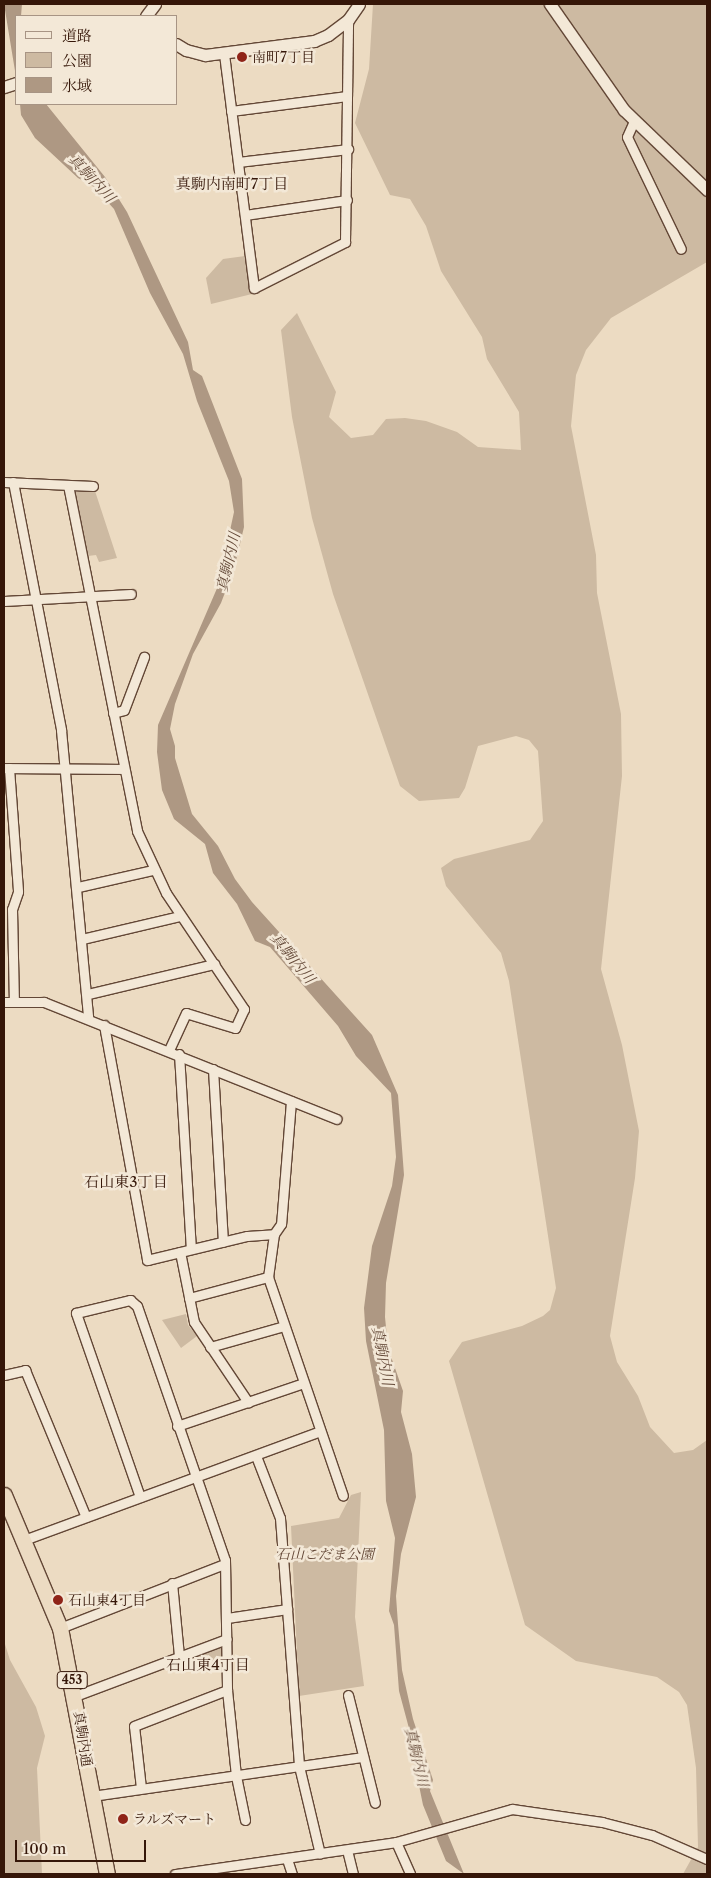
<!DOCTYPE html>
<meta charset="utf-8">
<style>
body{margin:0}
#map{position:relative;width:711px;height:1878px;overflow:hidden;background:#ecdbc2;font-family:"Libre Caslon Text","Noto Serif JP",serif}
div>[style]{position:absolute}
.green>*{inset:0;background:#cdbaa2}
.water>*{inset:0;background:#ae9883}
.roads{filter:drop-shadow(1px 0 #634736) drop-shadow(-1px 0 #634736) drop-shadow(0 1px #634736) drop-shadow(0 -1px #634736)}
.minor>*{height:9px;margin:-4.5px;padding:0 4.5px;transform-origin:4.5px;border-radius:4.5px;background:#f3e8d7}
.tertiary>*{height:11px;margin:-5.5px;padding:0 5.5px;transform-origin:5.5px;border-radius:5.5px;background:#f3e8d7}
.trunk>*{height:15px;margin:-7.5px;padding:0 7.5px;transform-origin:7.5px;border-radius:7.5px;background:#ecdbc2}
.dots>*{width:14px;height:14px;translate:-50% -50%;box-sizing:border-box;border:2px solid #f3e8d7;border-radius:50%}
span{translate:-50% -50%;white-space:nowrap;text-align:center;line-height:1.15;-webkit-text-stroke:5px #f3e8d7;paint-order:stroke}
.shield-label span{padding:1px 4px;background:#f3e8d7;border:1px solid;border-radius:4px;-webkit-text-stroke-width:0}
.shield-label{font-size:12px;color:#351608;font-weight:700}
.poi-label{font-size:14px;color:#351608}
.left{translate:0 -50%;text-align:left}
.park-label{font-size:14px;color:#634736;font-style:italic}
.street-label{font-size:14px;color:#351608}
.water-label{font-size:15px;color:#654a39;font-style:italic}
.neighbourhood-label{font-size:15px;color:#351608}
.frame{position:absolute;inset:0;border:5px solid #351608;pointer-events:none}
.legend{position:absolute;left:15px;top:15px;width:162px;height:90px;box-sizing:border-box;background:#f3e8d7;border:1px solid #a79484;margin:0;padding:6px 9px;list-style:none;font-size:15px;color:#351608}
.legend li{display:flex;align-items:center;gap:10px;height:25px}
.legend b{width:25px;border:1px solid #a79484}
.scale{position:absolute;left:15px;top:1840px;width:131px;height:22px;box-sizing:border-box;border:2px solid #351608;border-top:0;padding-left:6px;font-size:15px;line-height:18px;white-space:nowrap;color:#351608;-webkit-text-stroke:4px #f3e8d7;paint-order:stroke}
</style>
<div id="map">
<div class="green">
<i style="clip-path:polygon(373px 4px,707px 4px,707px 262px,611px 318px,586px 350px,576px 375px,571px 426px,596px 555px,597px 593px,621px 714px,622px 776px,601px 969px,622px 1045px,639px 1131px,635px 1178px,610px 1336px,617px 1362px,638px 1396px,650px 1427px,674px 1453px,693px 1450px,707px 1440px,707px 1874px,683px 1874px,698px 1847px,696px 1768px,687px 1705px,679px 1692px,657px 1677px,576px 1661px,525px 1625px,449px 1361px,462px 1342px,522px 1326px,543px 1316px,550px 1310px,556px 1288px,509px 981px,501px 953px,446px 886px,441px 868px,454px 859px,530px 840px,543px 821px,538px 751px,529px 740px,516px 736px,478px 746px,465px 788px,459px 798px,419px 801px,400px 786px,333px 594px,312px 518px,292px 417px,281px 330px,297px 313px,336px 392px,329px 417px,351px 438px,373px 435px,386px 419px,405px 418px,426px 421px,457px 432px,478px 447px,521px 450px,519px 412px,487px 359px,482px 337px,441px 271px,426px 226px,410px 199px,390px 195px,355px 123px,369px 69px)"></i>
<i style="clip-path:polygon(245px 256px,252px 294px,211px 304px,206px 278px,223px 259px)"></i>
<i style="clip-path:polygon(95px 491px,117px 558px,99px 562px,96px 555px,88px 556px,75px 492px)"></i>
<i style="clip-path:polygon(186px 1314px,188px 1325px,197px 1336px,181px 1348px,162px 1320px)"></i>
<i style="clip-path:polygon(361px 1492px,355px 1617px,364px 1686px,299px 1696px,291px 1526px,339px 1518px,351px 1495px)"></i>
<i style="clip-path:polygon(4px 1641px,10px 1660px,36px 1707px,45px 1736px,37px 1768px,42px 1874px,4px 1874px)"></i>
<i style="clip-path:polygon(221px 1646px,222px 1660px,203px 1667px,199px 1655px)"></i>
</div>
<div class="water">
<i style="clip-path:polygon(4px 4px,22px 4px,21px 16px,16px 16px,16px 77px)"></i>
<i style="clip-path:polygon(20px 104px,46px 104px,105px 177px,127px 212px,188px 342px,193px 370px,202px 376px,242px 479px,244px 527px,234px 569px,221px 603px,193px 654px,175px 704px,170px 729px,175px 746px,175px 758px,192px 814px,218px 846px,235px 879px,252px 902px,372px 1035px,398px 1095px,404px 1175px,386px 1283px,385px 1317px,388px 1348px,403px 1391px,401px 1412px,412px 1454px,416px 1497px,401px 1554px,396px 1596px,398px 1624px,402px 1670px,413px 1719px,433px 1780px,430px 1791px,464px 1874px,446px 1861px,423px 1805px,414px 1761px,414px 1747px,399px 1691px,394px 1625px,389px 1611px,395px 1538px,386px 1501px,384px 1430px,366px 1341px,364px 1308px,372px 1246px,392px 1186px,396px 1157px,391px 1093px,356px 1056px,338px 1026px,270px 947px,255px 941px,237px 904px,213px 873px,205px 844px,174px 819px,162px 790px,157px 752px,158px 725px,218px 586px,234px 512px,229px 481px,197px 401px,183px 354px,150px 293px,114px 209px,94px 187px,78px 178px,35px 138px,21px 115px)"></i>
</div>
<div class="roads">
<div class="minor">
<i style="left:224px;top:54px;width:236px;rotate:82.7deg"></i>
<i style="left:254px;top:288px;width:102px;rotate:-26.8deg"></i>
<i style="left:345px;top:242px;width:222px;rotate:-89.2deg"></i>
<i style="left:231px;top:111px;width:117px;rotate:-7.4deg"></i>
<i style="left:634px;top:121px;width:17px;rotate:114deg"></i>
<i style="left:627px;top:137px;width:124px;rotate:64.3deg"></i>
<i style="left:238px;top:162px;width:111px;rotate:-6.7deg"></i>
<i style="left:245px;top:215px;width:103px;rotate:-8.4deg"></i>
<i style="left:4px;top:482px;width:89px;rotate:2.6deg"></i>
<i style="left:13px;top:482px;width:253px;rotate:79deg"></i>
<i style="left:61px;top:730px;width:289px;rotate:84.6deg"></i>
<i style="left:68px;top:485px;width:353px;rotate:78.7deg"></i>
<i style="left:137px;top:831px;width:68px;rotate:64.9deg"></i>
<i style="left:166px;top:893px;width:140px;rotate:56.1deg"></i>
<i style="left:244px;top:1009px;width:21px;rotate:115deg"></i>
<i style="left:235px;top:1028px;width:51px;rotate:-163deg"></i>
<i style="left:186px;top:1013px;width:41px;rotate:114.7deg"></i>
<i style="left:4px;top:601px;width:127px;rotate:-3.2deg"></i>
<i style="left:113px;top:713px;width:11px;rotate:-15deg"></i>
<i style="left:124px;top:710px;width:57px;rotate:-69.3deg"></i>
<i style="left:4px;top:768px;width:119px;rotate:0.5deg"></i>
<i style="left:9px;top:768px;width:124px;rotate:85.8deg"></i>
<i style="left:18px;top:892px;width:18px;rotate:109deg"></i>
<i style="left:12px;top:909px;width:93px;rotate:88.8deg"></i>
<i style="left:78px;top:887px;width:77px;rotate:-12.8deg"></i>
<i style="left:82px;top:939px;width:101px;rotate:-13.2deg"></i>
<i style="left:88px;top:994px;width:130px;rotate:-13.4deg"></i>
<i style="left:4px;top:1002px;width:40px"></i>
<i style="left:44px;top:1002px;width:315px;rotate:21.8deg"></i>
<i style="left:104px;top:1025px;width:239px;rotate:79.6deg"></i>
<i style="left:147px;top:1260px;width:103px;rotate:-13.5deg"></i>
<i style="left:247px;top:1236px;width:27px;rotate:-4deg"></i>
<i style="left:179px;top:1054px;width:195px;rotate:86.5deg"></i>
<i style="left:213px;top:1069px;width:173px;rotate:86.7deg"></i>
<i style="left:291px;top:1101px;width:123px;rotate:94.6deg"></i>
<i style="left:281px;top:1224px;width:12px;rotate:125deg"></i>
<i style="left:274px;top:1234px;width:43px;rotate:97.9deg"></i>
<i style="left:268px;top:1277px;width:231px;rotate:71.1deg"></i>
<i style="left:180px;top:1252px;width:71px;rotate:78.7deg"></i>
<i style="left:194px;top:1322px;width:97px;rotate:56deg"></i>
<i style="left:189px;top:1298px;width:82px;rotate:-14.9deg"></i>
<i style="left:210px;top:1347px;width:77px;rotate:-15.8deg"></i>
<i style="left:4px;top:1375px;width:22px;rotate:-13deg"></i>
<i style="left:25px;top:1370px;width:159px;rotate:67.5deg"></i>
<i style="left:177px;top:1426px;width:133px;rotate:-18.8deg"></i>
<i style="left:256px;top:1456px;width:66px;rotate:68.8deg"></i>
<i style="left:280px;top:1518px;width:249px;rotate:85.6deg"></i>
<i style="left:299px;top:1766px;width:90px;rotate:76.6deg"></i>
<i style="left:140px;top:1497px;width:195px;rotate:-109.2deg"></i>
<i style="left:76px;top:1313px;width:56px;rotate:-13.5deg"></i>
<i style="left:130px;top:1300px;width:9px;rotate:41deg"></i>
<i style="left:137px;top:1306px;width:269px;rotate:70.9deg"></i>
<i style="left:225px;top:1560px;width:130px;rotate:89.1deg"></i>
<i style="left:227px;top:1690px;width:86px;rotate:84deg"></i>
<i style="left:236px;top:1776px;width:45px;rotate:78.4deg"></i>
<i style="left:24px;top:1540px;width:315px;rotate:-20.2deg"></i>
<i style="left:172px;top:1583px;width:73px;rotate:84.5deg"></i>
<i style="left:227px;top:1618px;width:61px;rotate:-8.5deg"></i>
<i style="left:60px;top:1628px;width:176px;rotate:-21.3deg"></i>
<i style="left:348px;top:1695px;width:111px;rotate:76deg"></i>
<i style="left:75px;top:1696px;width:162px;rotate:-20.6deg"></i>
<i style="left:141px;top:1788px;width:62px;rotate:-96.4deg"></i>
<i style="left:134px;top:1726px;width:100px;rotate:-21.2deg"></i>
<i style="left:92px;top:1796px;width:274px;rotate:-8.2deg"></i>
<i style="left:396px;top:1842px;width:35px;rotate:66deg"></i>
<i style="left:347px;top:1850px;width:25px;rotate:76deg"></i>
<i style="left:287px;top:1859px;width:16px;rotate:72deg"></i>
<i style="left:175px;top:1874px;width:223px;rotate:-8.2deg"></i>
<i style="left:396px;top:1842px;width:121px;rotate:-15.9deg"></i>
<i style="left:512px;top:1809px;width:91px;rotate:8.2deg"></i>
<i style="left:602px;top:1822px;width:52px;rotate:14.6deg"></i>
<i style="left:652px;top:1835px;width:60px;rotate:23.6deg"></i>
</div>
<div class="tertiary">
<i style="left:550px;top:4px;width:129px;rotate:55.1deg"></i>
<i style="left:624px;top:110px;width:115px;rotate:43.9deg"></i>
<i style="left:146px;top:16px;width:15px;rotate:-53deg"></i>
<i style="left:176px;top:44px;width:12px;rotate:31deg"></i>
<i style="left:186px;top:50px;width:20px;rotate:15deg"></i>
<i style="left:205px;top:55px;width:110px;rotate:-7.3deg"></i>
<i style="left:314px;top:41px;width:15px;rotate:-23deg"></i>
<i style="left:328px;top:35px;width:25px;rotate:-37deg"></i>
<i style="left:348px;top:20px;width:19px;rotate:-55deg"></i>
<i style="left:4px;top:87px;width:13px;rotate:-18deg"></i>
</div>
<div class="trunk">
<i style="left:4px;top:1495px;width:144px;rotate:67.2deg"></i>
<i style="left:60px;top:1628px;width:250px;rotate:79.2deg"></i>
</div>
</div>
<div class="dots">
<i style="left:242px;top:57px;background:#8f2418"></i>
<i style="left:58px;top:1600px;background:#8f2418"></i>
<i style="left:123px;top:1819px;background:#8f2418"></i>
</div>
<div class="shield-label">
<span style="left:72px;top:1680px">453</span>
</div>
<div class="poi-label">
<span class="left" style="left:252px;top:57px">南町7丁目</span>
<span class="left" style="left:68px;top:1600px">石山東4丁目</span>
<span class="left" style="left:133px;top:1819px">ラルズマート</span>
</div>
<div class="park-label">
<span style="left:325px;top:1554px">石山こだま公園</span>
</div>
<div class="street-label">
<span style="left:83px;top:1739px;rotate:81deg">真駒内通</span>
</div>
<div class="water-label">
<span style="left:92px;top:178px;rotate:47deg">真駒内川</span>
<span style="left:228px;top:562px;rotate:-77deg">真駒内川</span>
<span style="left:293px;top:958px;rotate:51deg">真駒内川</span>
<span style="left:383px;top:1356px;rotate:79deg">真駒内川</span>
<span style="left:417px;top:1757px;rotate:77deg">真駒内川</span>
</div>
<div class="neighbourhood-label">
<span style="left:232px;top:184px">真駒内南町7丁目</span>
<span style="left:126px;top:1182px">石山東3丁目</span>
<span style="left:208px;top:1665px">石山東4丁目</span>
</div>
<div class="frame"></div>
<ul class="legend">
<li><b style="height:6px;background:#f3e8d7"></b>道路</li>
<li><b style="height:14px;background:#cdbaa2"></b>公園</li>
<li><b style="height:14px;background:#ae9883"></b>水域</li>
</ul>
<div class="scale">100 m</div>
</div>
